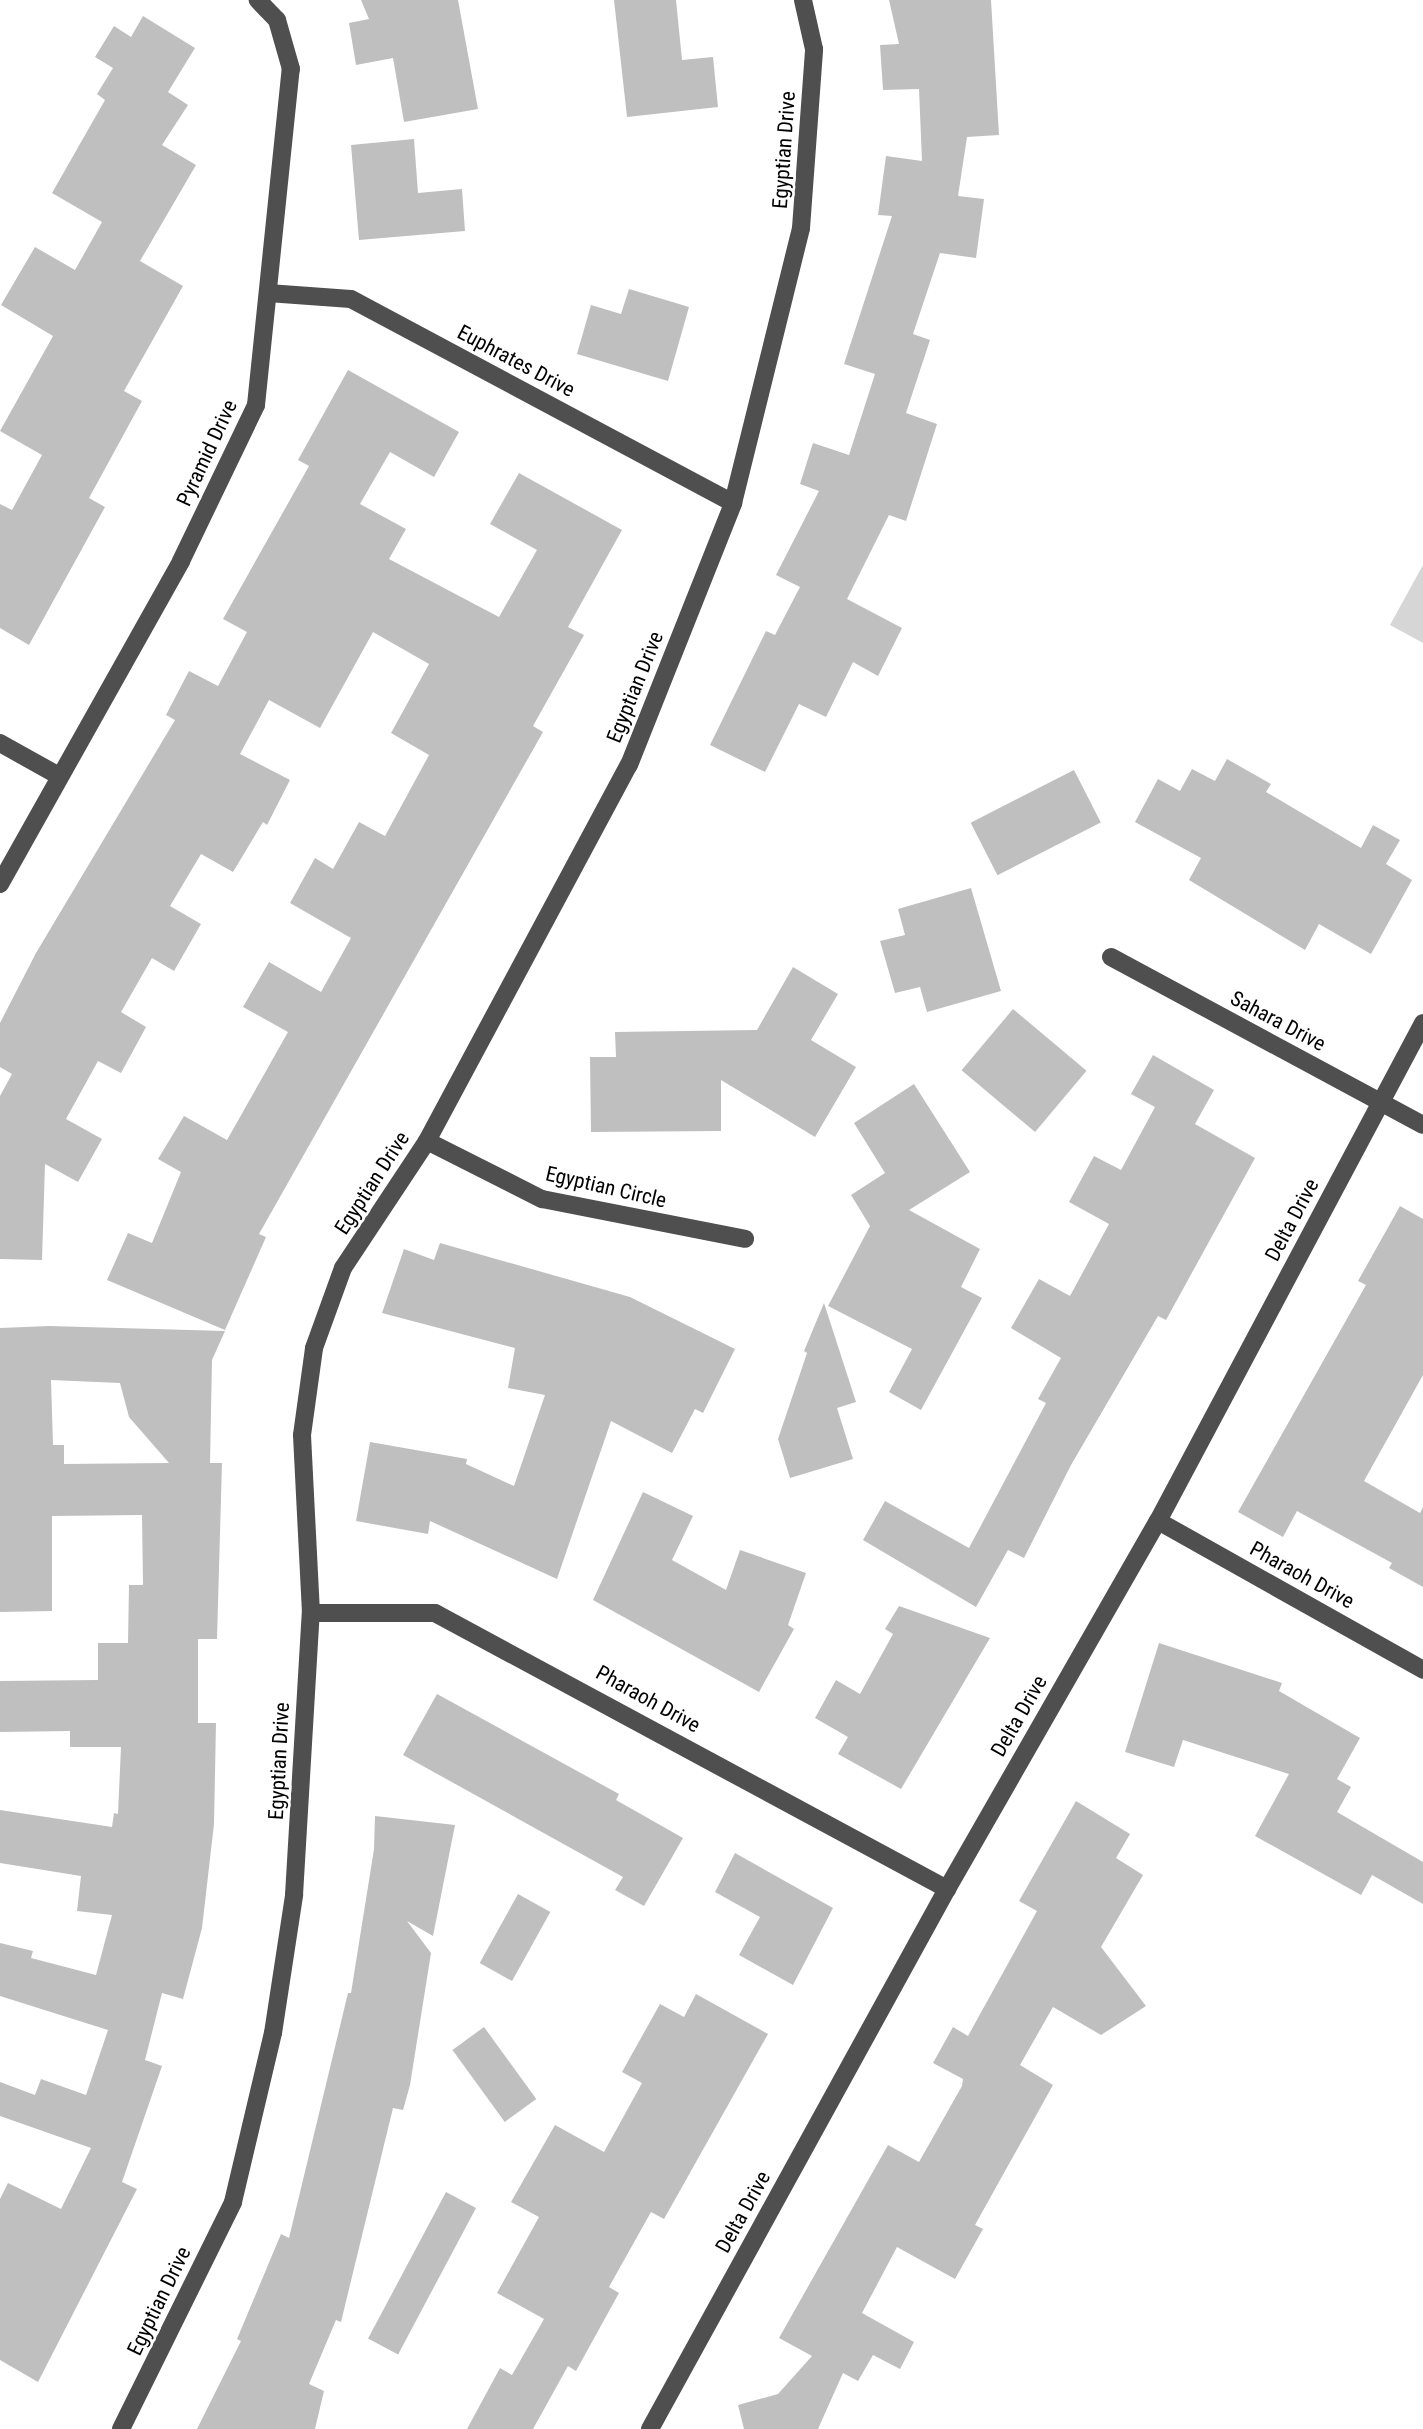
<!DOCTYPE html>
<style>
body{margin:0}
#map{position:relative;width:1423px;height:2429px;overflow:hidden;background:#fff;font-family:"Roboto Condensed",sans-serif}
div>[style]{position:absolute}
.green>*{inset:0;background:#d6d6d6}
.building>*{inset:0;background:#bfbfbf;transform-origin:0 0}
.minor>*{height:18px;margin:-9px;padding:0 9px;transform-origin:9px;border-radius:9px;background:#4f4f4f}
span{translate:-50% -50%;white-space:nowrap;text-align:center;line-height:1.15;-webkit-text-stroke:5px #fff;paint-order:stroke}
.street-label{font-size:21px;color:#000}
</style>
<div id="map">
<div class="green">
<i style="clip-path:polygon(1423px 565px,1423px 643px,1390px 625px)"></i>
</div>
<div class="building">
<i style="clip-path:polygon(361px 0,458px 0,478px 109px,404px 122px,393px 58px,356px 65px,349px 23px,369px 19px)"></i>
<i style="clip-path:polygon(614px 0,676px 0,682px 60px,713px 57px,718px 107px,627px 117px)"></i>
<i style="clip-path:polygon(889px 0,991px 0,999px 135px,967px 137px,958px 196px,984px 199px,976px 258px,940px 253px,913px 334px,930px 340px,906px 413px,937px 424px,906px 521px,889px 515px,847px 599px,902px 628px,878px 676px,853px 662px,826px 717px,799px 704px,765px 772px,710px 745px,766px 631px,775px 635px,800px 587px,776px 575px,819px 491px,800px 484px,813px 443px,849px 455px,875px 374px,844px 364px,892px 216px,878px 215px,886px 156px,922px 161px,919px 89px,883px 90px,880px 45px,899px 44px)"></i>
<i style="clip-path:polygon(143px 16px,195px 48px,168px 92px,188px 105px,162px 145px,196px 165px,140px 261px,183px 286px,124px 391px,142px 401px,89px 498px,105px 507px,29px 645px,0 628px,0 504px,12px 510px,42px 455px,0 431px,53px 336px,1px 305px,35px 247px,75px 270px,102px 222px,52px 193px,105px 100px,97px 94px,113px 68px,95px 57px,114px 26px,131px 37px)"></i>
<i style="clip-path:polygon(414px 139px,418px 193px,462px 189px,465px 231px,359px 240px,351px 145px)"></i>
<i style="clip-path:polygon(629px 289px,689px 307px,668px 381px,577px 354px,591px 305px,621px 314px)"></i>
<i style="clip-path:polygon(348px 370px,459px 432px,434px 477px,390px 452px,360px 504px,406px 529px,389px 559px,499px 617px,537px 550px,490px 524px,519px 473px,622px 530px,568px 627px,584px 635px,533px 726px,543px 732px,259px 1234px,266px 1237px,225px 1330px,107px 1280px,128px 1233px,152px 1243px,181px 1172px,158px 1159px,184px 1116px,227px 1140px,288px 1032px,243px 1007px,269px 962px,321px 992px,351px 938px,290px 903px,315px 858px,333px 869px,359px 822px,385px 836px,429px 755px,391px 733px,429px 664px,373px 632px,320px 728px,269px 700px,240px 754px,290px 780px,267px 825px,263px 822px,233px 872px,201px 854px,170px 906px,201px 924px,174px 971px,152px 958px,121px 1012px,146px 1027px,121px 1073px,98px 1061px,66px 1119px,102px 1139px,78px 1182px,45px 1164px,42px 1260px,0 1259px,0 1096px,12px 1074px,0 1067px,0 1023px,36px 953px,175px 720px,166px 715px,189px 671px,218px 686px,247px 632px,223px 619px,309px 466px,298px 460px)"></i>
<i style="clip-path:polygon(1227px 759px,1271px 784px,1266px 792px,1361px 848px,1373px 825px,1400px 840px,1386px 864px,1412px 880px,1371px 954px,1319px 924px,1305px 950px,1189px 880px,1201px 858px,1135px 822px,1158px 779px,1180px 791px,1192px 769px,1215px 781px)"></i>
<i style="left:1074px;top:770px;width:59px;height:116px;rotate:63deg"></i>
<i style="clip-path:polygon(971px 888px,1001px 991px,927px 1012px,920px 987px,895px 993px,880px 941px,905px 935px,898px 909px)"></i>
<i style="clip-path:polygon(793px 967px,838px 994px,811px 1040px,856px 1067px,815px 1137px,721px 1080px,721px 1131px,591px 1132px,590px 1057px,616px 1057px,615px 1032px,757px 1030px)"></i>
<i style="left:1013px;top:1009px;width:96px;height:80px;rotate:40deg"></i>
<i style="clip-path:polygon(1153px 1055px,1214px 1090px,1195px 1124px,1255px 1158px,1166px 1320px,1158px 1316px,1071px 1465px,1024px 1558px,1008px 1550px,976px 1607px,863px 1540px,885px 1501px,969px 1548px,1046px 1403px,1038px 1399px,1061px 1358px,1011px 1328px,1039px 1279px,1070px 1296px,1109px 1224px,1069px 1202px,1094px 1156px,1121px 1170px,1155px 1107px,1131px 1094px)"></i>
<i style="clip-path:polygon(914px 1084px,970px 1172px,909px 1210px,980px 1249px,961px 1287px,982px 1298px,921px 1410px,889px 1392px,912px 1349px,828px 1306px,870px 1226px,851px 1195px,885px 1173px,854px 1123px)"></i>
<i style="clip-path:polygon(1400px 1206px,1423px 1219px,1423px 1375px,1364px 1481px,1420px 1513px,1423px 1507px,1423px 1587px,1389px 1568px,1392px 1563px,1297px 1511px,1283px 1537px,1238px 1512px,1366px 1285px,1358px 1281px)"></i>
<i style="clip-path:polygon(440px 1243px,630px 1297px,735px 1349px,703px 1413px,695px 1409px,672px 1453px,611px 1421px,557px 1579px,430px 1521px,428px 1534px,356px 1521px,370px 1442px,467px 1459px,466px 1464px,514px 1486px,545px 1395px,508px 1388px,515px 1348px,382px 1313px,404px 1249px,434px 1260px)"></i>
<i style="clip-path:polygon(824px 1303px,856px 1402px,837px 1408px,853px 1459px,790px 1478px,778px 1439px,807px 1353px,804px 1351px)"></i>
<i style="clip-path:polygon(evenodd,49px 1326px,225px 1331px,212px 1360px,210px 1463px,222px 1463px,217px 1639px,198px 1639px,198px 1723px,216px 1723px,214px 1824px,202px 1928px,183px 1999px,162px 1993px,145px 2060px,162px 2066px,122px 2182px,137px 2189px,38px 2382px,0 2360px,0 2199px,8px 2183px,61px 2209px,91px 2148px,0 2116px,0 2082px,35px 2095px,41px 2079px,86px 2095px,108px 2030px,0 1996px,0 1943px,33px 1951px,31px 1958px,96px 1975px,112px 1915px,77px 1911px,81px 1876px,0 1863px,0 1810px,112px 1827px,114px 1813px,118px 1814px,121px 1747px,70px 1747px,70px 1731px,0 1732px,0 1681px,98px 1680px,98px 1643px,128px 1643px,129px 1585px,143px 1585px,142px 1515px,52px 1516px,52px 1611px,0 1612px,0 1328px,49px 1326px,51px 1380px,120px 1383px,129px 1417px,169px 1463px,64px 1464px,64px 1445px,53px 1445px,51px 1380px)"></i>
<i style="clip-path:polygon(643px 1492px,693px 1516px,672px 1560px,726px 1590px,740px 1550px,806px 1573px,788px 1625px,794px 1629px,759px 1692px,593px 1600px)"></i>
<i style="clip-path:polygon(899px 1606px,990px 1638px,901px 1789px,838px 1754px,848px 1737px,815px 1718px,836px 1680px,860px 1694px,893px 1634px,885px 1629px)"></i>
<i style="clip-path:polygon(1159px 1643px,1282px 1683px,1279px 1691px,1360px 1738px,1337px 1779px,1351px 1787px,1337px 1812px,1423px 1862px,1423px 1904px,1372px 1875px,1361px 1895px,1255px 1836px,1289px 1774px,1183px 1740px,1174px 1767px,1125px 1752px)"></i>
<i style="clip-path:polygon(437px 1694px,619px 1794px,616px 1800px,683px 1838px,644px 1906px,615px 1890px,623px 1877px,403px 1755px)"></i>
<i style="clip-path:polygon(1076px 1801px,1130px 1834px,1116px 1858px,1143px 1875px,1101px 1947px,1146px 2006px,1101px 2035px,1053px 2007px,1020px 2065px,1053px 2085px,975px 2225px,983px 2229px,955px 2279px,897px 2247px,862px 2313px,914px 2342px,900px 2369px,873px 2355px,858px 2381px,843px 2373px,818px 2429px,744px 2429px,738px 2405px,778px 2394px,812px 2356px,779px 2338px,888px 2145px,919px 2162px,962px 2086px,963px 2079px,933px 2063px,953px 2027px,968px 2036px,1037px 1911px,1019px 1901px)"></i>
<i style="clip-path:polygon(375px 1816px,455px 1825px,433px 1936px,407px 1921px,431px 1953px,410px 2085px,403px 2110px,393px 2108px,341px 2322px,336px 2320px,309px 2384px,324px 2391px,315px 2429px,197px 2429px,241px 2341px,237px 2339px,281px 2234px,289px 2238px,348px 1993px,351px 1993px,374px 1849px)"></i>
<i style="clip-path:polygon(735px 1853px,833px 1908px,793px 1985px,739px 1955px,760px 1917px,715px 1892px)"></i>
<i style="left:518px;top:1894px;width:37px;height:79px;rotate:29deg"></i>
<i style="clip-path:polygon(696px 1994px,768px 2034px,664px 2219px,651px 2212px,609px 2287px,619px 2293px,576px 2371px,568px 2366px,533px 2429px,467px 2429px,500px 2368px,512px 2375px,544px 2319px,497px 2293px,539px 2217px,511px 2202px,555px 2125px,604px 2152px,642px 2083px,622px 2072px,660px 2004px,684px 2017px)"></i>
<i style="left:484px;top:2027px;width:89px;height:39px;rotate:54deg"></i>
<i style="left:446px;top:2192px;width:34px;height:166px;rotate:28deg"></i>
</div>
<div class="minor">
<i style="left:268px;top:293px;width:83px;rotate:4.1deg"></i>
<i style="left:351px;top:299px;width:433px;rotate:28.1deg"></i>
<i style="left:0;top:743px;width:68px;rotate:29.2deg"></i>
<i style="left:0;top:884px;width:370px;rotate:-60.7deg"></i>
<i style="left:181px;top:561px;width:173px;rotate:-64.3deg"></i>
<i style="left:256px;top:405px;width:338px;rotate:-84.1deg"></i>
<i style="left:291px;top:69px;width:51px;rotate:-105.9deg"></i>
<i style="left:277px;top:20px;width:28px;rotate:-134deg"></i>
<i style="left:1111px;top:957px;width:354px;rotate:28.3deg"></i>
<i style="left:427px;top:1141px;width:129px;rotate:26.8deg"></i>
<i style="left:542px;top:1199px;width:207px;rotate:11.1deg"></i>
<i style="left:1158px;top:1521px;width:304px;rotate:29.3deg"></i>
<i style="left:311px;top:1613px;width:124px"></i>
<i style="left:435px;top:1613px;width:582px;rotate:28.33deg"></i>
<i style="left:121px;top:2429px;width:253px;rotate:-63.7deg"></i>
<i style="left:233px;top:2202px;width:174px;rotate:-76.7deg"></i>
<i style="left:273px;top:2033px;width:140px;rotate:-81.3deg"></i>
<i style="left:294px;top:1895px;width:283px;rotate:-86.6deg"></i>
<i style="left:311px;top:1613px;width:178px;rotate:-92.9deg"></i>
<i style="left:302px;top:1435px;width:88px;rotate:-82.1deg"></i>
<i style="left:314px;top:1348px;width:85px;rotate:-70.1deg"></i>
<i style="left:343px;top:1268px;width:152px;rotate:-56.5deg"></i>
<i style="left:427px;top:1141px;width:427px;rotate:-61.8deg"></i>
<i style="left:629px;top:765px;width:282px;rotate:-68.3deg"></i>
<i style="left:733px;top:503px;width:283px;rotate:-76.1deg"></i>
<i style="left:801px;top:228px;width:179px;rotate:-85.8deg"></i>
<i style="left:814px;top:49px;width:50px;rotate:-102.7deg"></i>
<i style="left:650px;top:2429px;width:616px;rotate:-61.19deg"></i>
<i style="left:947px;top:1889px;width:424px;rotate:-60.2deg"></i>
<i style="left:1158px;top:1521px;width:564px;rotate:-61.98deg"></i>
</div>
<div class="street-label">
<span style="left:784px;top:150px;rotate:-86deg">Egyptian Drive</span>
<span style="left:516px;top:361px;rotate:28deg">Euphrates Drive</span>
<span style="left:207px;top:453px;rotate:-65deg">Pyramid Drive</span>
<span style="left:635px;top:687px;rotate:-68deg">Egyptian Drive</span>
<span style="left:1278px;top:1021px;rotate:28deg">Sahara Drive</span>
<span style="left:372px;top:1183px;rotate:-57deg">Egyptian Drive</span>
<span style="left:606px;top:1187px;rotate:13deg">Egyptian Circle</span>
<span style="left:1292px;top:1220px;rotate:-62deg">Delta Drive</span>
<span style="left:1302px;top:1575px;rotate:29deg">Pharaoh Drive</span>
<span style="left:648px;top:1699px;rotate:29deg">Pharaoh Drive</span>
<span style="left:1019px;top:1716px;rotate:-60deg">Delta Drive</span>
<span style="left:279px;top:1761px;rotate:-87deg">Egyptian Drive</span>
<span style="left:743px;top:2212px;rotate:-61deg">Delta Drive</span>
<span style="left:159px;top:2301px;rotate:-64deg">Egyptian Drive</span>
</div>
</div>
